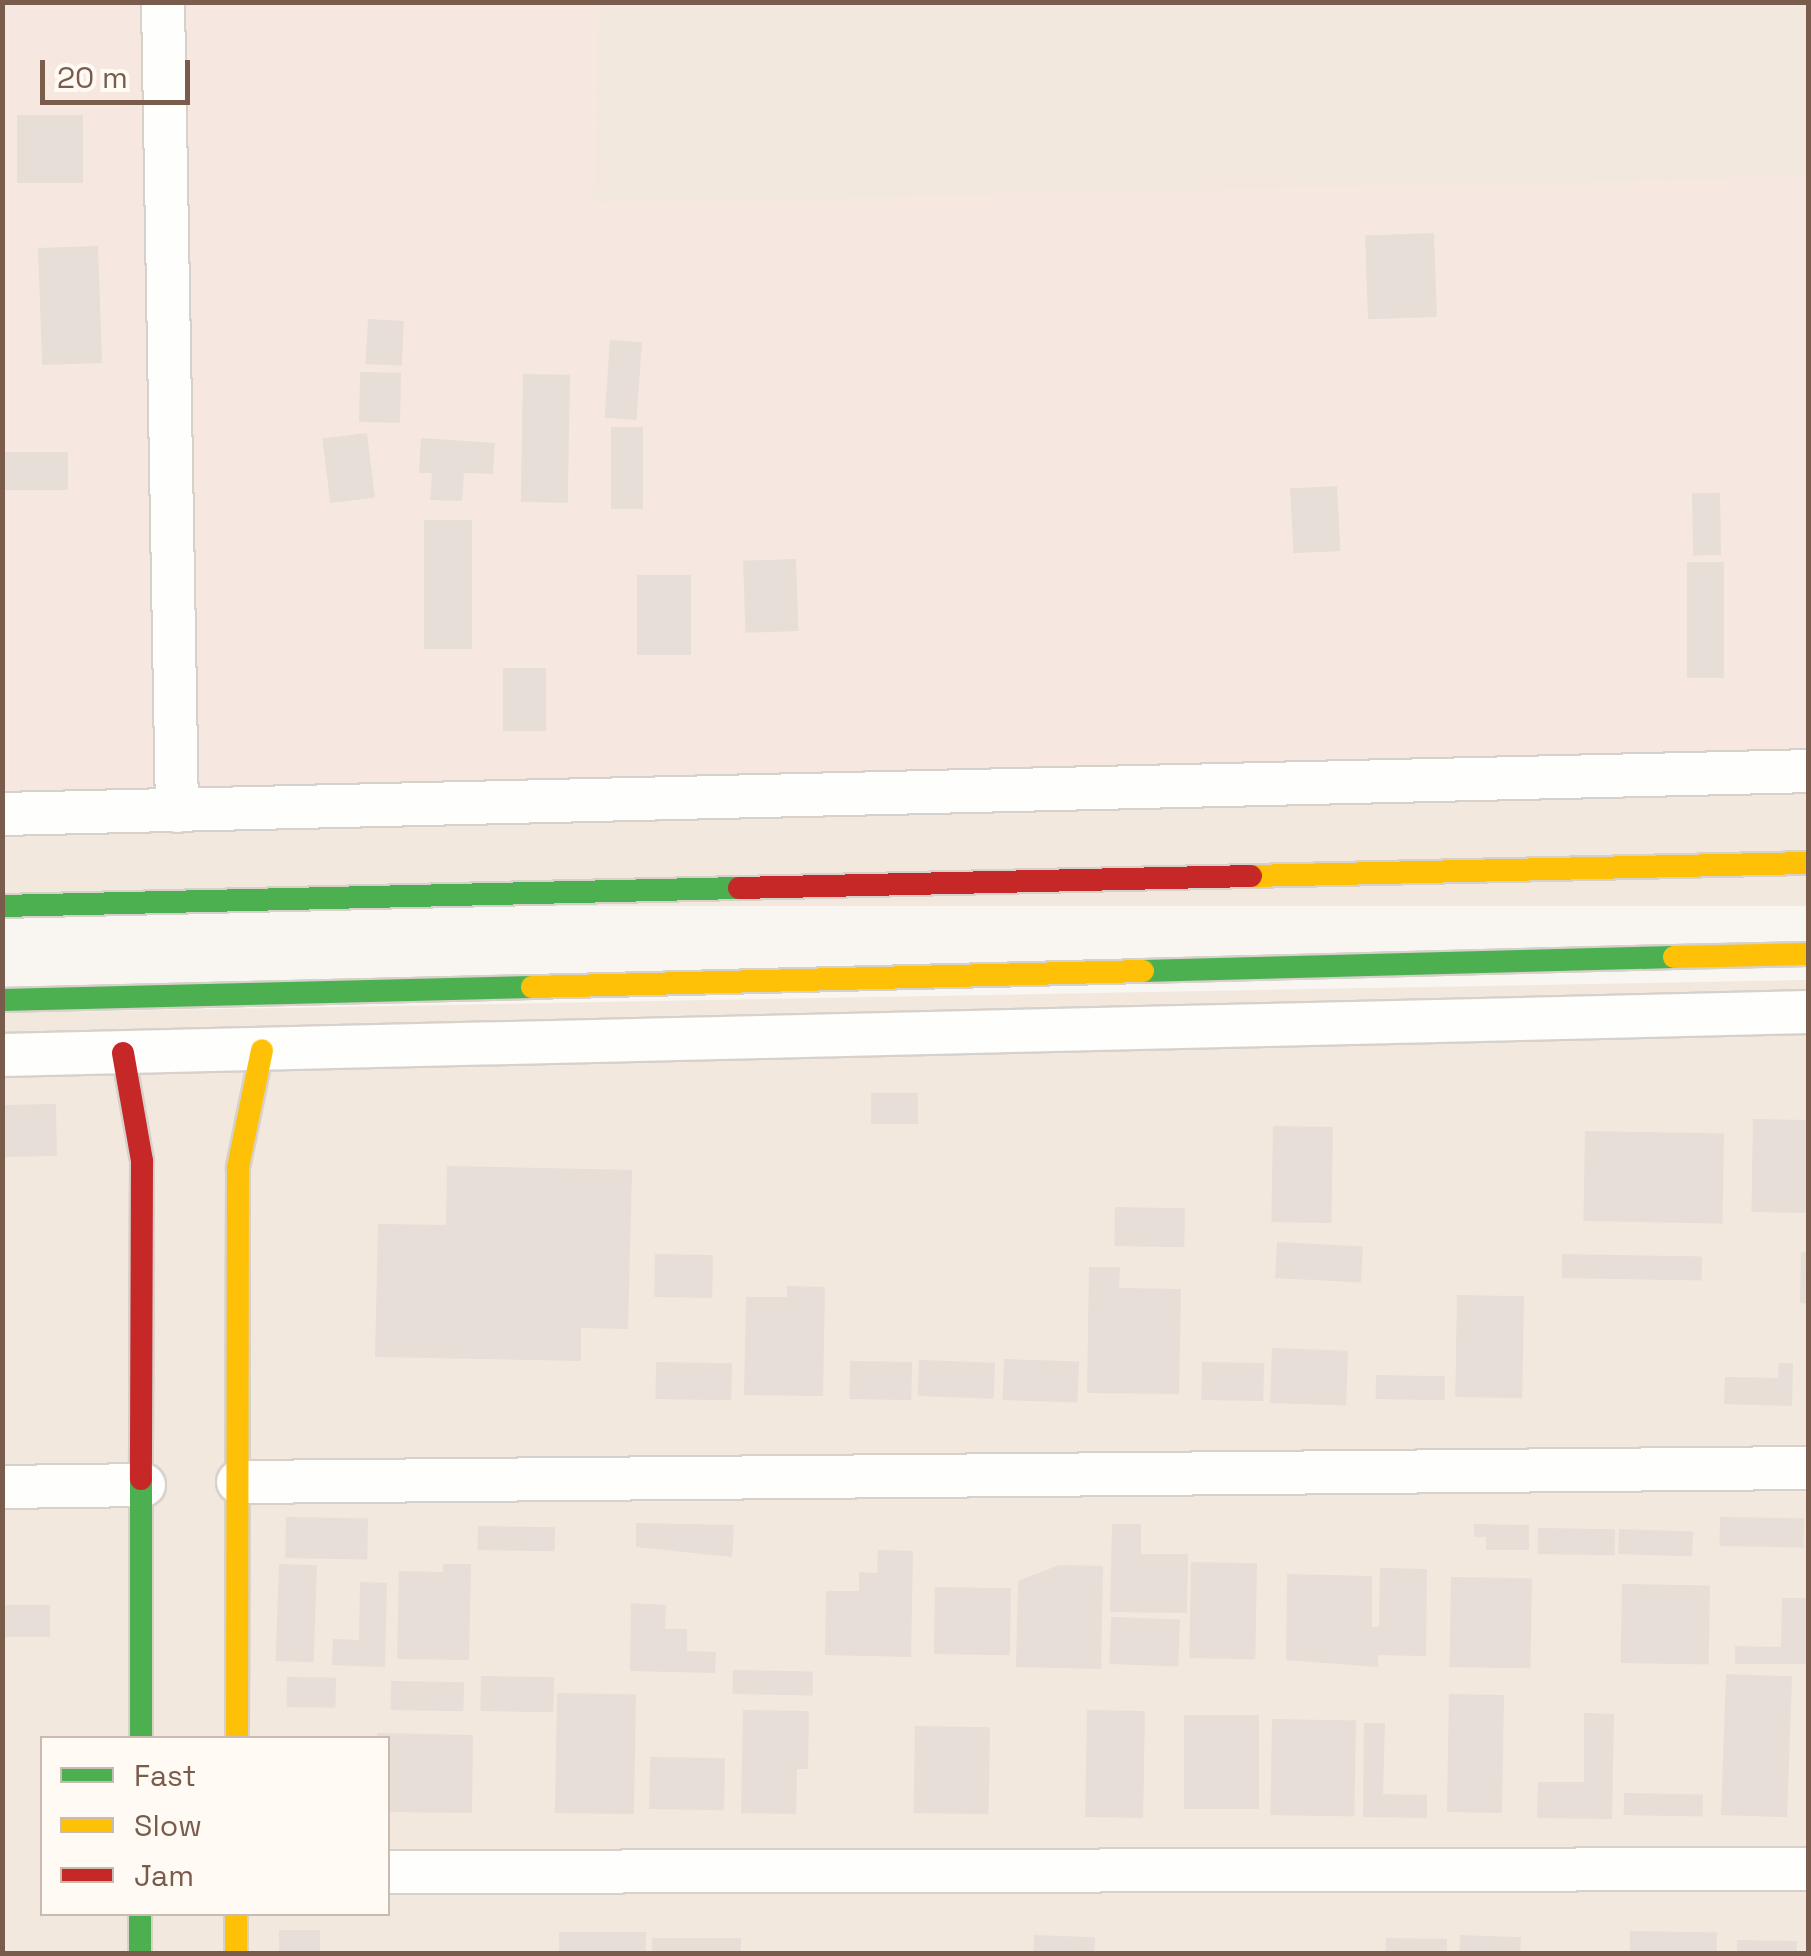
<!DOCTYPE html>
<style>
body{margin:0}
#map{position:relative;width:1811px;height:1956px;overflow:hidden;background:#f9f5f0;font-family:"Space Grotesk",sans-serif}
div>[style]{position:absolute}
.residential>*{inset:0;background:#f2e8de;transform-origin:0 0}
.commercial>*{inset:0;background:#f6e8e1}
.building>*{inset:0;background:#e6ded7;transform-origin:0 0}
.roads{filter:drop-shadow(2px 0 #d7d1cb) drop-shadow(-2px 0 #d7d1cb) drop-shadow(0 2px #d7d1cb) drop-shadow(0 -2px #d7d1cb)}
.street>*{height:42px;margin:-21px;padding:0 21px;transform-origin:21px;border-radius:21px;background:#fefefd}
.fast>*{height:22px;margin:-11px;padding:0 11px;transform-origin:11px;border-radius:11px;background:#4caf50}
.slow>*{height:22px;margin:-11px;padding:0 11px;transform-origin:11px;border-radius:11px;background:#ffc107}
.jam>*{height:22px;margin:-11px;padding:0 11px;transform-origin:11px;border-radius:11px;background:#c62828}
span{translate:-50% -50%;white-space:nowrap;text-align:center;line-height:1.15;-webkit-text-stroke:10px #fffaf3;paint-order:stroke}
.frame{position:absolute;inset:0;border:5px solid #7a5c4d;pointer-events:none}
.legend{position:absolute;left:40px;top:1736px;width:350px;height:180px;box-sizing:border-box;background:#fffaf3;border:2px solid #cabbb1;margin:0;padding:12px 18px;list-style:none;font-size:30px;color:#7a5c4d}
.legend li{display:flex;align-items:center;gap:20px;height:50px}
.legend b{width:50px;border:2px solid #cabbb1}
.scale{position:absolute;left:40px;top:60px;width:150px;height:45px;box-sizing:border-box;border:5px solid #7a5c4d;border-top:0;padding-left:12px;font-size:30px;line-height:35px;white-space:nowrap;color:#7a5c4d;-webkit-text-stroke:8px #fffaf3;paint-order:stroke}
</style>
<div id="map">
<div class="residential">
<i style="left:2px;top:3px;width:1806px;height:903px"></i>
<i style="clip-path:polygon(evenodd,1808px 980px,1808px 1953px,3px 1953px,2px 1013px,1808px 980px,42px 1738px,388px 1738px,388px 1914px,42px 1914px,42px 1738px)"></i>
</div>
<div class="commercial">
<i style="clip-path:polygon(2px 3px,598px 3px,594px 203px,1808px 177px,1808px 771px,3px 814px)"></i>
</div>
<div class="building">
<i style="left:17px;top:115px;width:66px;height:68px"></i>
<i style="left:1434px;top:233px;width:84px;height:69px;rotate:88deg"></i>
<i style="left:98px;top:246px;width:117px;height:60px;rotate:88deg"></i>
<i style="left:368px;top:319px;width:36px;height:45px;rotate:3deg"></i>
<i style="left:610px;top:340px;width:32px;height:78px;rotate:4deg"></i>
<i style="left:360px;top:372px;width:41px;height:50px;rotate:1deg"></i>
<i style="left:523px;top:374px;width:47px;height:128px;rotate:1deg"></i>
<i style="left:611px;top:427px;width:32px;height:82px"></i>
<i style="left:367px;top:433px;width:65px;height:45px;rotate:83deg"></i>
<i style="clip-path:polygon(421px 438px,495px 443px,493px 474px,464px 473px,462px 501px,430px 500px,432px 473px,419px 473px)"></i>
<i style="left:2px;top:452px;width:66px;height:38px"></i>
<i style="left:1337px;top:486px;width:65px;height:47px;rotate:87deg"></i>
<i style="left:1720px;top:493px;width:62px;height:28px;rotate:89deg"></i>
<i style="left:424px;top:520px;width:48px;height:129px"></i>
<i style="left:796px;top:559px;width:72px;height:53px;rotate:88deg"></i>
<i style="left:1687px;top:562px;width:37px;height:116px"></i>
<i style="left:637px;top:575px;width:54px;height:80px"></i>
<i style="left:503px;top:668px;width:43px;height:63px"></i>
<i style="left:871px;top:1093px;width:47px;height:31px"></i>
<i style="left:56px;top:1104px;width:52px;height:54px;rotate:89deg"></i>
<i style="left:1753px;top:1119px;width:55px;height:93px;rotate:1deg"></i>
<i style="left:1273px;top:1126px;width:60px;height:96px;rotate:1deg"></i>
<i style="left:1585px;top:1131px;width:139px;height:90px;rotate:1deg"></i>
<i style="clip-path:polygon(447px 1166px,632px 1170px,628px 1329px,581px 1328px,581px 1361px,375px 1357px,378px 1224px,446px 1225px)"></i>
<i style="left:1115px;top:1207px;width:70px;height:39px;rotate:1deg"></i>
<i style="left:1277px;top:1242px;width:86px;height:36px;rotate:3deg"></i>
<i style="clip-path:polygon(1801px 1252px,1808px 1252px,1808px 1304px,1800px 1303px)"></i>
<i style="left:655px;top:1254px;width:58px;height:43px;rotate:1deg"></i>
<i style="left:1562px;top:1254px;width:140px;height:24px;rotate:1deg"></i>
<i style="clip-path:polygon(1089px 1267px,1120px 1267px,1119px 1288px,1181px 1289px,1179px 1394px,1087px 1393px)"></i>
<i style="clip-path:polygon(787px 1286px,825px 1287px,823px 1396px,744px 1395px,746px 1297px,787px 1297px)"></i>
<i style="left:1457px;top:1295px;width:67px;height:102px;rotate:1deg"></i>
<i style="left:1272px;top:1348px;width:76px;height:55px;rotate:2deg"></i>
<i style="left:1004px;top:1359px;width:75px;height:41px;rotate:2deg"></i>
<i style="left:919px;top:1360px;width:76px;height:36px;rotate:2deg"></i>
<i style="left:850px;top:1361px;width:62px;height:38px;rotate:1deg"></i>
<i style="left:656px;top:1362px;width:76px;height:37px;rotate:1deg"></i>
<i style="left:1202px;top:1362px;width:62px;height:38px;rotate:1deg"></i>
<i style="clip-path:polygon(1779px 1363px,1793px 1363px,1792px 1406px,1724px 1404px,1725px 1377px,1778px 1378px)"></i>
<i style="left:1376px;top:1375px;width:69px;height:24px;rotate:1deg"></i>
<i style="left:286px;top:1517px;width:82px;height:41px;rotate:1deg"></i>
<i style="left:1720px;top:1517px;width:84px;height:29px;rotate:1deg"></i>
<i style="clip-path:polygon(636px 1523px,734px 1525px,732px 1557px,636px 1547px)"></i>
<i style="clip-path:polygon(1112px 1524px,1141px 1524px,1141px 1554px,1188px 1554px,1187px 1613px,1110px 1612px)"></i>
<i style="clip-path:polygon(1474px 1524px,1529px 1525px,1529px 1550px,1486px 1550px,1486px 1537px,1474px 1537px)"></i>
<i style="left:478px;top:1526px;width:77px;height:24px;rotate:1deg"></i>
<i style="left:1538px;top:1528px;width:77px;height:26px;rotate:1deg"></i>
<i style="left:1619px;top:1529px;width:74px;height:25px;rotate:2deg"></i>
<i style="clip-path:polygon(878px 1550px,913px 1551px,911px 1657px,825px 1655px,826px 1591px,859px 1591px,859px 1572px,877px 1573px)"></i>
<i style="left:1191px;top:1562px;width:66px;height:96px;rotate:1deg"></i>
<i style="left:279px;top:1564px;width:38px;height:97px;rotate:2deg"></i>
<i style="clip-path:polygon(443px 1564px,471px 1564px,469px 1660px,397px 1659px,399px 1571px,443px 1572px)"></i>
<i style="clip-path:polygon(1059px 1565px,1103px 1566px,1101px 1669px,1016px 1667px,1018px 1581px)"></i>
<i style="clip-path:polygon(1380px 1568px,1427px 1569px,1426px 1656px,1378px 1655px,1378px 1667px,1286px 1660px,1287px 1574px,1372px 1576px,1372px 1627px,1379px 1627px)"></i>
<i style="left:1451px;top:1577px;width:81px;height:90px;rotate:1deg"></i>
<i style="clip-path:polygon(360px 1582px,387px 1583px,385px 1667px,332px 1665px,333px 1639px,359px 1640px)"></i>
<i style="left:1622px;top:1584px;width:88px;height:79px;rotate:1deg"></i>
<i style="left:935px;top:1587px;width:76px;height:67px;rotate:1deg"></i>
<i style="clip-path:polygon(1782px 1598px,1808px 1598px,1808px 1664px,1735px 1664px,1735px 1646px,1781px 1647px)"></i>
<i style="clip-path:polygon(631px 1603px,666px 1605px,665px 1629px,687px 1629px,687px 1651px,716px 1652px,715px 1673px,630px 1671px)"></i>
<i style="left:2px;top:1605px;width:48px;height:32px"></i>
<i style="left:1111px;top:1617px;width:69px;height:47px;rotate:2deg"></i>
<i style="left:733px;top:1670px;width:80px;height:24px;rotate:1deg"></i>
<i style="left:1726px;top:1674px;width:66px;height:141px;rotate:2deg"></i>
<i style="left:481px;top:1676px;width:73px;height:35px;rotate:1deg"></i>
<i style="left:287px;top:1677px;width:49px;height:30px;rotate:1deg"></i>
<i style="left:391px;top:1681px;width:73px;height:29px;rotate:1deg"></i>
<i style="left:557px;top:1693px;width:79px;height:120px;rotate:1deg"></i>
<i style="left:1449px;top:1694px;width:55px;height:118px;rotate:1deg"></i>
<i style="clip-path:polygon(743px 1710px,809px 1711px,808px 1769px,797px 1769px,796px 1814px,741px 1813px)"></i>
<i style="left:1087px;top:1710px;width:58px;height:107px;rotate:1deg"></i>
<i style="clip-path:polygon(1584px 1713px,1614px 1714px,1612px 1819px,1537px 1818px,1538px 1782px,1584px 1782px)"></i>
<i style="left:1184px;top:1715px;width:75px;height:94px"></i>
<i style="left:1272px;top:1719px;width:84px;height:96px;rotate:1deg"></i>
<i style="clip-path:polygon(1364px 1723px,1385px 1723px,1383px 1794px,1427px 1795px,1427px 1818px,1363px 1817px)"></i>
<i style="left:915px;top:1726px;width:75px;height:87px;rotate:1deg"></i>
<i style="clip-path:polygon(377px 1733px,473px 1735px,472px 1813px,388px 1812px,388px 1738px,377px 1738px)"></i>
<i style="left:650px;top:1757px;width:75px;height:52px;rotate:1deg"></i>
<i style="left:1624px;top:1793px;width:79px;height:22px;rotate:1deg"></i>
<i style="left:279px;top:1930px;width:41px;height:24px"></i>
<i style="left:1630px;top:1931px;width:87px;height:23px;rotate:1deg"></i>
<i style="left:559px;top:1932px;width:87px;height:22px"></i>
<i style="left:1034px;top:1935px;width:61px;height:19px;rotate:2deg"></i>
<i style="left:1460px;top:1935px;width:61px;height:19px;rotate:2deg"></i>
<i style="left:652px;top:1938px;width:89px;height:16px"></i>
<i style="left:1386px;top:1938px;width:61px;height:16px;rotate:1deg"></i>
<i style="left:1737px;top:1940px;width:60px;height:14px;rotate:1deg"></i>
</div>
<div class="roads">
<div class="street">
<i style="left:163px;top:2px;width:809px;rotate:89.01deg"></i>
<i style="left:2px;top:814px;width:1807px;rotate:-1.36deg"></i>
<i style="left:2px;top:1055px;width:1807px;rotate:-1.36deg"></i>
<i style="left:238px;top:1482px;width:1570px;rotate:-0.51deg"></i>
<i style="left:2px;top:1487px;width:142px;rotate:-0.8deg"></i>
<i style="left:388px;top:1872px;width:1420px;rotate:-0.12deg"></i>
</div>
<div class="fast">
<i style="left:2px;top:906px;width:737px;rotate:-1.4deg"></i>
<i style="left:1143px;top:971px;width:531px;rotate:-1.51deg"></i>
<i style="left:2px;top:1000px;width:530px;rotate:-1.41deg"></i>
<i style="left:141px;top:1738px;width:259px;rotate:-90deg"></i>
<i style="left:140px;top:1914px;width:40px;rotate:90deg"></i>
</div>
<div class="slow">
<i style="left:1251px;top:876px;width:557px;rotate:-1.34deg"></i>
<i style="left:1674px;top:957px;width:134px;rotate:-1.3deg"></i>
<i style="left:532px;top:987px;width:611px;rotate:-1.5deg"></i>
<i style="left:237px;top:1738px;width:571px;rotate:-89.9deg"></i>
<i style="left:238px;top:1167px;width:119px;rotate:-78.4deg"></i>
<i style="left:236px;top:1914px;width:40px;rotate:90deg"></i>
</div>
<div class="jam">
<i style="left:739px;top:888px;width:512px;rotate:-1.34deg"></i>
<i style="left:123px;top:1053px;width:110px;rotate:80deg"></i>
<i style="left:142px;top:1161px;width:318px;rotate:90.2deg"></i>
</div>
</div>
<div class="frame"></div>
<ul class="legend">
<li><b style="height:12px;background:#4caf50"></b>Fast</li>
<li><b style="height:12px;background:#ffc107"></b>Slow</li>
<li><b style="height:12px;background:#c62828"></b>Jam</li>
</ul>
<div class="scale">20 m</div>
</div>
